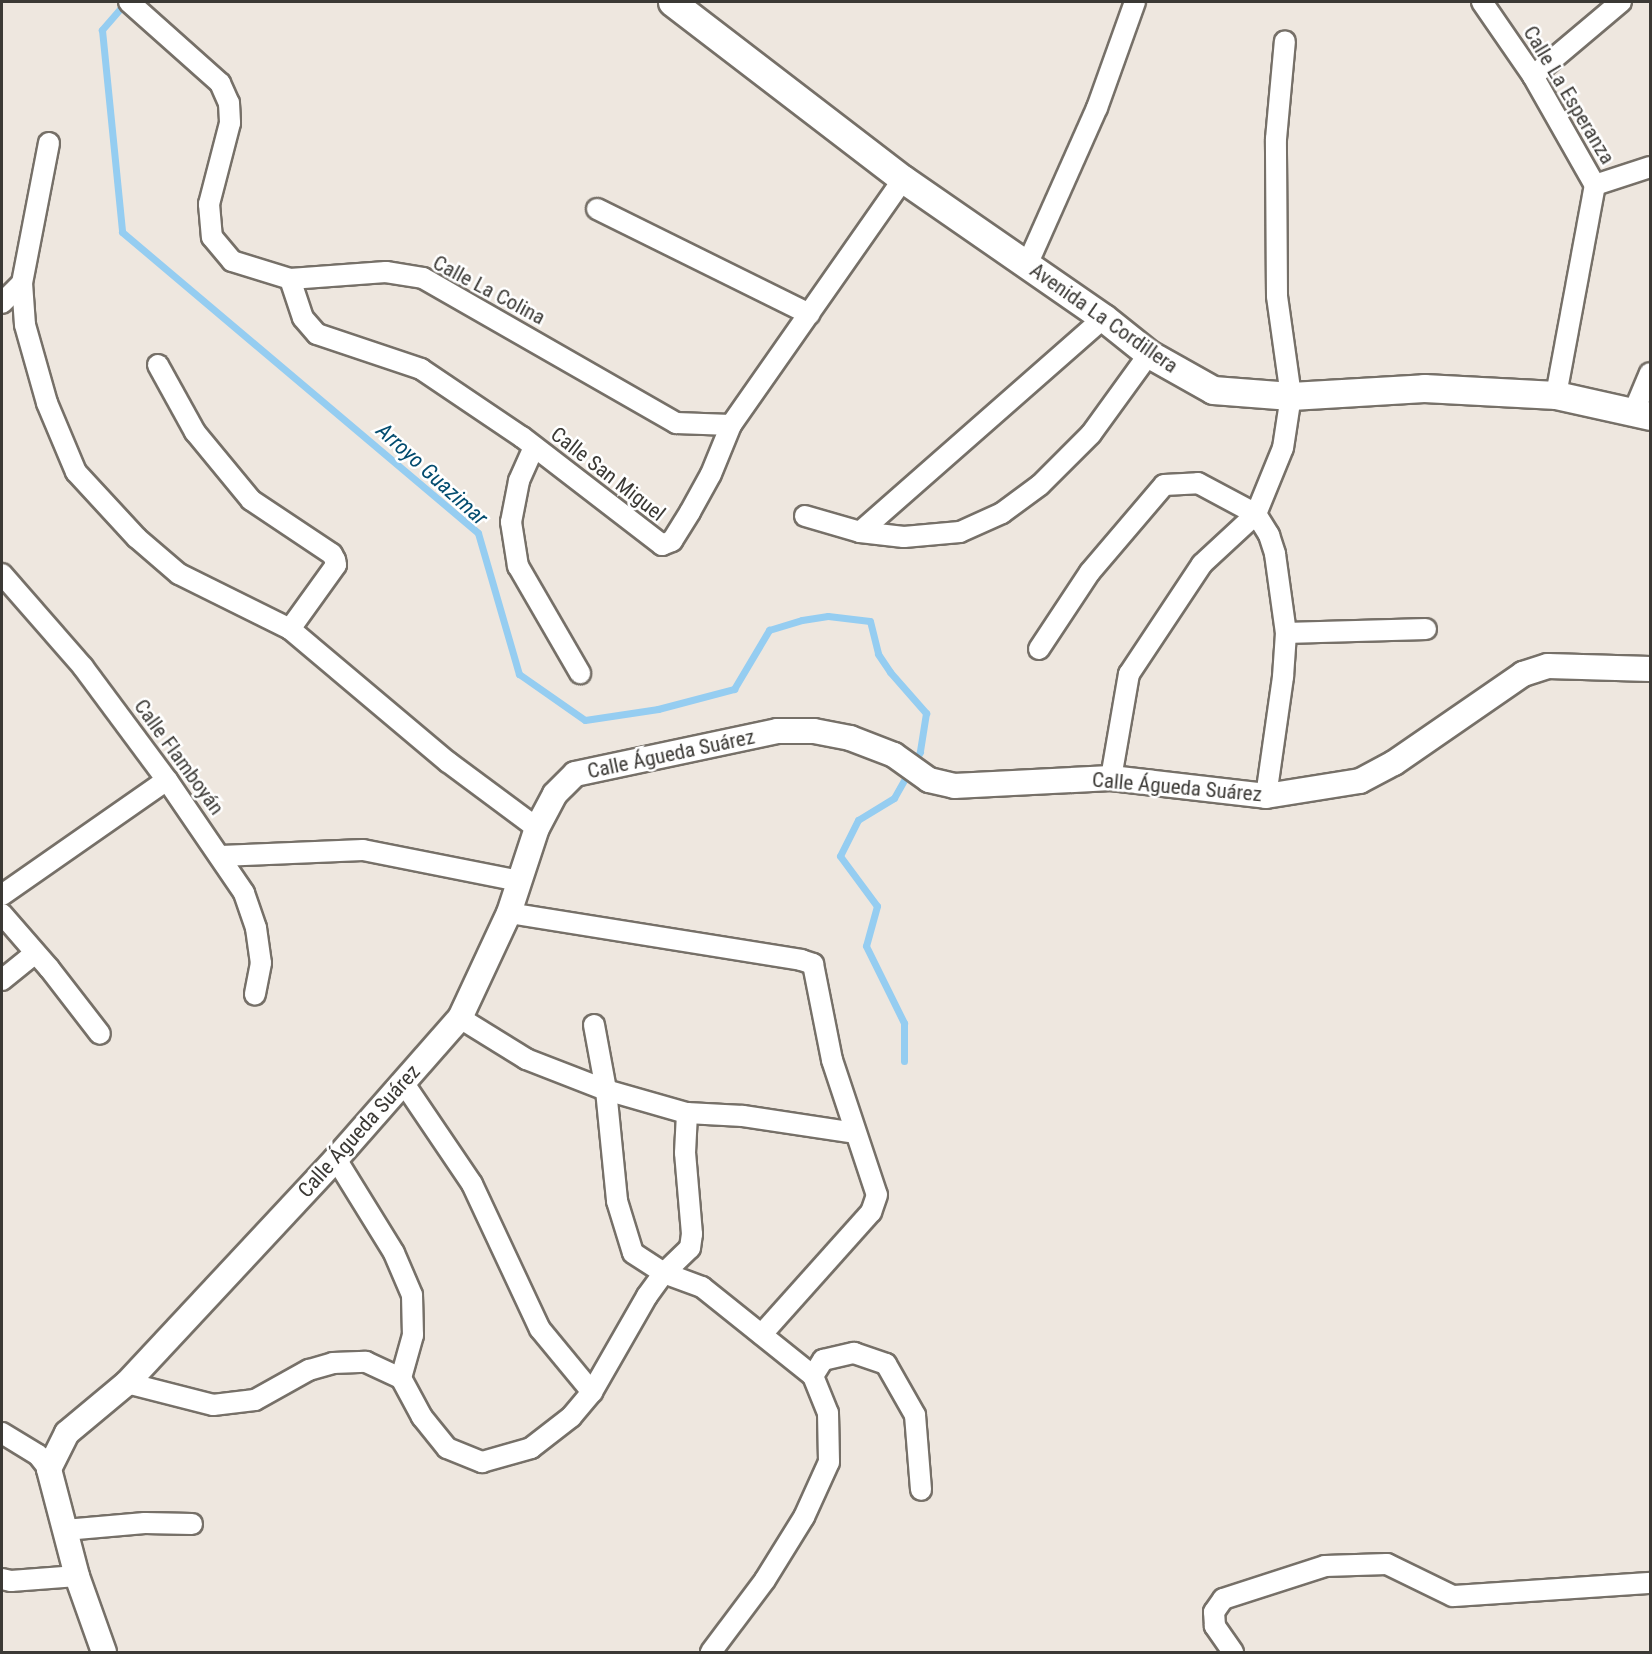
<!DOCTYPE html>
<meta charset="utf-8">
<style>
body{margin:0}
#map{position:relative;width:1652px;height:1654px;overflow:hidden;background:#eee7df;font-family:"Roboto Condensed",sans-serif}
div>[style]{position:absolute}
.stream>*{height:7px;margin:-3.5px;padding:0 3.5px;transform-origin:3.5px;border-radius:3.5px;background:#95cdf1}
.roads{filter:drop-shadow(2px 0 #767068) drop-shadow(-2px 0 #767068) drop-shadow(0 2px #767068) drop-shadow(0 -2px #767068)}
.minor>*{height:20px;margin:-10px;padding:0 10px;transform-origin:10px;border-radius:10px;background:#fff}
.tertiary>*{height:24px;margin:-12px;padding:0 12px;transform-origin:12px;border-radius:12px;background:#fff}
.secondary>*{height:27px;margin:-13.5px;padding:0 13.5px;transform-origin:13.5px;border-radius:13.5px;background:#fff}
span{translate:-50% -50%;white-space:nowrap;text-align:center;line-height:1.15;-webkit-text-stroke:5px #fff;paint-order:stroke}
.street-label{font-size:21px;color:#3b3935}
.water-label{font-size:22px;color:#034c6f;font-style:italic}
.frame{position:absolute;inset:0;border:3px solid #3b3935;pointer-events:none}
</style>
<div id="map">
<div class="stream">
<i style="left:126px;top:2px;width:37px;rotate:131deg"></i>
<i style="left:102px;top:30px;width:203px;rotate:84.3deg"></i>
<i style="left:122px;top:232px;width:466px;rotate:40.2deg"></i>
<i style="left:478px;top:533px;width:147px;rotate:73.8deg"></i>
<i style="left:519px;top:674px;width:80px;rotate:34.9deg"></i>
<i style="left:585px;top:720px;width:74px;rotate:-8.6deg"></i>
<i style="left:658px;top:709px;width:79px;rotate:-14.7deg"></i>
<i style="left:734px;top:689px;width:69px;rotate:-59.3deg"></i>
<i style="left:769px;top:630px;width:34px;rotate:-17deg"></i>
<i style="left:802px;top:620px;width:26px;rotate:-9deg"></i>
<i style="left:828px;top:616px;width:42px;rotate:6.8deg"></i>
<i style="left:870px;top:621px;width:34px;rotate:76deg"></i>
<i style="left:878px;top:654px;width:22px;rotate:56deg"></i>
<i style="left:890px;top:672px;width:55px;rotate:48.7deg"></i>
<i style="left:926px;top:713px;width:39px;rotate:99deg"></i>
<i style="left:920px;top:752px;width:53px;rotate:119.5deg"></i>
<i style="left:894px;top:798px;width:42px;rotate:148.6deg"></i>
<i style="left:858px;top:820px;width:40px;rotate:116.6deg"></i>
<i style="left:840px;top:856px;width:62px;rotate:53.5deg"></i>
<i style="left:877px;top:906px;width:41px;rotate:105.4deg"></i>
<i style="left:866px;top:946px;width:86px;rotate:63.7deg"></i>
<i style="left:904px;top:1023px;width:38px;rotate:90deg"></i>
</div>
<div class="roads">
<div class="minor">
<i style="left:129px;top:2px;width:122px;rotate:41.7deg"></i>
<i style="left:220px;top:83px;width:22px;rotate:66deg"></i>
<i style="left:229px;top:103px;width:20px;rotate:87deg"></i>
<i style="left:230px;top:123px;width:84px;rotate:104.5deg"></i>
<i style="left:209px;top:204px;width:33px;rotate:85deg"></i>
<i style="left:212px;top:237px;width:31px;rotate:50deg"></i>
<i style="left:232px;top:261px;width:61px;rotate:17.2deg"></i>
<i style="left:290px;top:279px;width:96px;rotate:-4.2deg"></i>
<i style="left:386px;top:272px;width:37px;rotate:9deg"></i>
<i style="left:423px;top:278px;width:292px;rotate:29.8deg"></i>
<i style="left:676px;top:423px;width:55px;rotate:2.1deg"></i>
<i style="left:1482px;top:2px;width:90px;rotate:55.4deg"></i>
<i style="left:1533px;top:76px;width:125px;rotate:60.4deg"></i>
<i style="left:1533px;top:76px;width:115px;rotate:-40.1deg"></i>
<i style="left:49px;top:143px;width:143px;rotate:100.9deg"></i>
<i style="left:22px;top:283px;width:42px;rotate:85.9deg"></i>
<i style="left:25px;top:325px;width:81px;rotate:74.2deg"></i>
<i style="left:47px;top:403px;width:75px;rotate:67.2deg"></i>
<i style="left:76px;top:472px;width:90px;rotate:47.3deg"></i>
<i style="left:137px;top:538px;width:55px;rotate:40.6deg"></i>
<i style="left:179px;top:574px;width:124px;rotate:26.4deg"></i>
<i style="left:290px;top:629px;width:207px;rotate:40.1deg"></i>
<i style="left:448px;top:762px;width:111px;rotate:36.6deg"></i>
<i style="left:1595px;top:185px;width:58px;rotate:-18.1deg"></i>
<i style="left:597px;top:209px;width:237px;rotate:26.3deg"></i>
<i style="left:1027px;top:265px;width:172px;rotate:-66deg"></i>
<i style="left:1097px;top:108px;width:113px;rotate:-70.3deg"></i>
<i style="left:290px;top:279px;width:41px;rotate:71.6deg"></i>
<i style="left:303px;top:318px;width:21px;rotate:49deg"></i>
<i style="left:317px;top:334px;width:110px;rotate:18.6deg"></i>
<i style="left:421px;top:369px;width:122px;rotate:34deg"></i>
<i style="left:522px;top:437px;width:177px;rotate:37.6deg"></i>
<i style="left:662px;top:545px;width:11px;rotate:-22deg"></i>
<i style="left:672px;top:541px;width:34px;rotate:-58deg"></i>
<i style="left:690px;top:512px;width:43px;rotate:-61.1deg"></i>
<i style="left:711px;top:474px;width:53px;rotate:-67.8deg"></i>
<i style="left:731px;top:425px;width:300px;rotate:-55deg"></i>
<i style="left:2px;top:303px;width:28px;rotate:-45deg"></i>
<i style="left:158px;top:365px;width:77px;rotate:61.1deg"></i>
<i style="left:195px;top:432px;width:88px;rotate:50.5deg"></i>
<i style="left:251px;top:500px;width:97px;rotate:33.7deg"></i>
<i style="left:332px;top:554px;width:7px;rotate:63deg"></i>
<i style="left:335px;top:560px;width:5px;rotate:79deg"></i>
<i style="left:336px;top:565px;width:79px;rotate:125.7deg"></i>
<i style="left:1556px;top:395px;width:214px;rotate:-79.5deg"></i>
<i style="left:1634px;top:411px;width:41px;rotate:-67.2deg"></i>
<i style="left:534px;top:447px;width:37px;rotate:114deg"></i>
<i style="left:519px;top:481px;width:42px;rotate:101deg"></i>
<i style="left:511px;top:522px;width:45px;rotate:81deg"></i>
<i style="left:518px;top:566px;width:124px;rotate:59.9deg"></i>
<i style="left:805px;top:516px;width:57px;rotate:16.2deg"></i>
<i style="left:860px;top:532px;width:44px;rotate:6.5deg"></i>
<i style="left:904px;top:537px;width:56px;rotate:-5.1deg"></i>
<i style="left:960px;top:532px;width:46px;rotate:-24.3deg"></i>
<i style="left:1002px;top:513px;width:47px;rotate:-36.4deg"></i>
<i style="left:1040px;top:485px;width:72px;rotate:-45deg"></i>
<i style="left:1091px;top:434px;width:99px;rotate:-54.1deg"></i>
<i style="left:860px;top:532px;width:325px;rotate:-41.3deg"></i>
<i style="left:2px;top:574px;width:123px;rotate:48.9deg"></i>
<i style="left:83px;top:667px;width:141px;rotate:53.4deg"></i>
<i style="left:167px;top:780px;width:137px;rotate:55.7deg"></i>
<i style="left:244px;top:893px;width:37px;rotate:71deg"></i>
<i style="left:256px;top:928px;width:35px;rotate:82deg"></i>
<i style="left:261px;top:963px;width:32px;rotate:101deg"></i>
<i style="left:1286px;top:633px;width:140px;rotate:-1.6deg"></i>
<i style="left:1039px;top:649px;width:92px;rotate:-56.5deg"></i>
<i style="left:1090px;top:572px;width:114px;rotate:-49.6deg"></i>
<i style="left:1164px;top:485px;width:34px;rotate:-3deg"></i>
<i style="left:1198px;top:483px;width:66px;rotate:28.1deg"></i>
<i style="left:1256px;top:514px;width:25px;rotate:58deg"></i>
<i style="left:1269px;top:535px;width:20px;rotate:72deg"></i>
<i style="left:1275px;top:554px;width:80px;rotate:82.1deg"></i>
<i style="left:1286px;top:633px;width:44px;rotate:93.9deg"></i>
<i style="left:1283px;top:677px;width:120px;rotate:98.1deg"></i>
<i style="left:1111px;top:778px;width:106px;rotate:-80.2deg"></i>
<i style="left:1129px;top:674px;width:132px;rotate:-56.4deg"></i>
<i style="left:1202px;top:564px;width:74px;rotate:-42.8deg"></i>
<i style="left:1256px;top:514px;width:71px;rotate:-67.8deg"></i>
<i style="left:1283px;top:448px;width:53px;rotate:-81.3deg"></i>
<i style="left:1291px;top:396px;width:101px;rotate:-98deg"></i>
<i style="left:1277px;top:296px;width:157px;rotate:-90.4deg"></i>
<i style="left:1276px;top:139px;width:98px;rotate:-84.8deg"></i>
<i style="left:221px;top:856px;width:142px;rotate:-2.4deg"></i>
<i style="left:363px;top:850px;width:160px;rotate:11.2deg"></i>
<i style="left:2px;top:895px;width:201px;rotate:-34.9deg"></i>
<i style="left:509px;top:913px;width:296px;rotate:9.1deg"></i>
<i style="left:801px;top:960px;width:13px;rotate:18deg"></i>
<i style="left:813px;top:964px;width:98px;rotate:78.8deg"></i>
<i style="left:832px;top:1060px;width:142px;rotate:71.6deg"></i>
<i style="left:877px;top:1195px;width:18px;rotate:109deg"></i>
<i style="left:871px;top:1212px;width:164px;rotate:131.8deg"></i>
<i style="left:2px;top:914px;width:72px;rotate:49deg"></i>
<i style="left:49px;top:968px;width:83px;rotate:52.3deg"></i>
<i style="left:2px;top:980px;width:41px;rotate:-39.1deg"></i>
<i style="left:460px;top:1018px;width:78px;rotate:31.8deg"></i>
<i style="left:526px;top:1059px;width:86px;rotate:21.2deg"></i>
<i style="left:606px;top:1090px;width:84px;rotate:15.9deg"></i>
<i style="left:687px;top:1113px;width:56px;rotate:3.1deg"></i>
<i style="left:743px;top:1116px;width:113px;rotate:8.6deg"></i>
<i style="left:594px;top:1025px;width:66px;rotate:79.5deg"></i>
<i style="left:606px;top:1090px;width:112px;rotate:84.3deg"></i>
<i style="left:617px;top:1201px;width:54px;rotate:72.9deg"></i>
<i style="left:633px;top:1253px;width:37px;rotate:33deg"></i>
<i style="left:664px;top:1273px;width:40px;rotate:20.2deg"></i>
<i style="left:702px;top:1287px;width:142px;rotate:38.7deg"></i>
<i style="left:813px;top:1376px;width:40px;rotate:68deg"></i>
<i style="left:828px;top:1413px;width:49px;rotate:88.8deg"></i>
<i style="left:829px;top:1462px;width:60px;rotate:114.4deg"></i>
<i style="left:804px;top:1517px;width:74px;rotate:121.8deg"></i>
<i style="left:765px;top:1580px;width:90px;rotate:126.9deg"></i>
<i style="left:403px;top:1082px;width:123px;rotate:55.9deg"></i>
<i style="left:472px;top:1184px;width:160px;rotate:64.9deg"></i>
<i style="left:540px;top:1329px;width:82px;rotate:50.5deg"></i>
<i style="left:336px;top:1159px;width:110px;rotate:58.3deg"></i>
<i style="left:394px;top:1253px;width:46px;rotate:66.8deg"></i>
<i style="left:412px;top:1295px;width:40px;rotate:88.6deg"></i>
<i style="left:413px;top:1335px;width:45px;rotate:105.6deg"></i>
<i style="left:813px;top:1376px;width:19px;rotate:-58deg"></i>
<i style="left:823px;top:1360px;width:32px;rotate:-13deg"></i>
<i style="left:854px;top:1353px;width:34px;rotate:19deg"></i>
<i style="left:886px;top:1364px;width:59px;rotate:60.4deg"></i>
<i style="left:915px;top:1415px;width:75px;rotate:85.4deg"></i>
<i style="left:127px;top:1383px;width:89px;rotate:14.3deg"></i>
<i style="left:213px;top:1405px;width:42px;rotate:-6.8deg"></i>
<i style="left:255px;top:1400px;width:62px;rotate:-29.1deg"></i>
<i style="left:309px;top:1370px;width:25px;rotate:-16deg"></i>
<i style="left:333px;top:1363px;width:33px;rotate:-2deg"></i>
<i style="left:366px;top:1362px;width:38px;rotate:25deg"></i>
<i style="left:401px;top:1378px;width:44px;rotate:61.7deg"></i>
<i style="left:422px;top:1417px;width:40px;rotate:51deg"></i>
<i style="left:447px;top:1448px;width:38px;rotate:22deg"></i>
<i style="left:482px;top:1462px;width:51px;rotate:-15.9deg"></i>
<i style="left:531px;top:1448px;width:51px;rotate:-37.8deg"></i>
<i style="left:571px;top:1417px;width:33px;rotate:-50deg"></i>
<i style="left:592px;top:1392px;width:111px;rotate:-60.2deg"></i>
<i style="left:647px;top:1296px;width:29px;rotate:-54deg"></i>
<i style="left:664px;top:1273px;width:36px;rotate:-44deg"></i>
<i style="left:690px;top:1248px;width:14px;rotate:-82deg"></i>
<i style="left:692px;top:1234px;width:81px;rotate:-94.9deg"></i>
<i style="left:685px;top:1153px;width:40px;rotate:-87.1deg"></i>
<i style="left:2px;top:1433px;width:42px;rotate:31.4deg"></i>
<i style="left:38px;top:1455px;width:18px;rotate:52deg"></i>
<i style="left:65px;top:1530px;width:80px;rotate:-5deg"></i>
<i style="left:145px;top:1523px;width:47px;rotate:1.2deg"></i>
<i style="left:2px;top:1579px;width:9px;rotate:13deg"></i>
<i style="left:11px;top:1581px;width:66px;rotate:-4.3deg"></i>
<i style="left:1233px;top:1652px;width:32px;rotate:-125deg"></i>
<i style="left:1215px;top:1626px;width:14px;rotate:-94deg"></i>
<i style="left:1214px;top:1612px;width:16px;rotate:-55deg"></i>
<i style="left:1223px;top:1599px;width:107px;rotate:-17.9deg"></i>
<i style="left:1325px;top:1566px;width:62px;rotate:-1.8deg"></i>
<i style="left:1387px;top:1564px;width:73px;rotate:25.9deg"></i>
<i style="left:1453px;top:1596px;width:197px;rotate:-3.8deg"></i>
</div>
<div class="tertiary">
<i style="left:104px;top:1652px;width:81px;rotate:-109.6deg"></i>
<i style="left:77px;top:1576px;width:111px;rotate:-104.7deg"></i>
<i style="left:49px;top:1469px;width:40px;rotate:-63.4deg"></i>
<i style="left:67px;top:1433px;width:78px;rotate:-39.8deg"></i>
<i style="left:127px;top:1383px;width:306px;rotate:-47deg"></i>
<i style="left:336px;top:1159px;width:188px;rotate:-48.7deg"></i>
<i style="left:460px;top:1018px;width:116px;rotate:-65deg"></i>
<i style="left:509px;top:913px;width:89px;rotate:-71.8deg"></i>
<i style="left:537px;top:828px;width:38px;rotate:-62deg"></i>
<i style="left:555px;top:794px;width:28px;rotate:-45deg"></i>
<i style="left:575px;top:774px;width:207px;rotate:-12deg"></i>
<i style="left:777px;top:731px;width:37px"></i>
<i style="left:814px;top:731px;width:37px;rotate:11deg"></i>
<i style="left:850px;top:738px;width:47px;rotate:21.1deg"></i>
<i style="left:894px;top:755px;width:43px;rotate:35.5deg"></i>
<i style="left:929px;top:780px;width:26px;rotate:13deg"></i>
<i style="left:954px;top:786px;width:157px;rotate:-2.9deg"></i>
<i style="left:1111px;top:778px;width:156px;rotate:6.6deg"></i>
<i style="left:1266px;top:796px;width:95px;rotate:-9.1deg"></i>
<i style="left:1360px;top:781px;width:38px;rotate:-28deg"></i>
<i style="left:1394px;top:763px;width:157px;rotate:-34.6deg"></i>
<i style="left:1523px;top:674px;width:26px;rotate:-18deg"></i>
<i style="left:1548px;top:666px;width:102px;rotate:1.7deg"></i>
</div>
<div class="secondary">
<i style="left:672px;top:2px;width:291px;rotate:37.5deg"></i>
<i style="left:903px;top:179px;width:244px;rotate:34.7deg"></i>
<i style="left:1104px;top:318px;width:58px;rotate:38.7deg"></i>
<i style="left:1149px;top:354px;width:73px;rotate:29.4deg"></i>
<i style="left:1213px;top:390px;width:78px;rotate:4.4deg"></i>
<i style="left:1291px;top:396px;width:133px;rotate:-3.4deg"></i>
<i style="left:1424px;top:388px;width:132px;rotate:3deg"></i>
<i style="left:1556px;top:395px;width:96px;rotate:12.6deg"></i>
</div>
</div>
<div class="street-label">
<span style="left:1569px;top:95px;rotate:59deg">Calle La Esperanza</span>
<span style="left:489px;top:290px;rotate:28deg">Calle La Colina</span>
<span style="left:1104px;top:318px;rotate:35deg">Avenida La Cordillera</span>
<span style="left:608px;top:474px;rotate:38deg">Calle San Miguel</span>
<span style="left:671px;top:754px;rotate:-12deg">Calle Águeda Suárez</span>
<span style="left:179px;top:757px;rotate:54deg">Calle Flamboyán</span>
<span style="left:1177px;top:787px;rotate:5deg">Calle Águeda Suárez</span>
<span style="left:359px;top:1131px;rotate:-48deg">Calle Águeda Suárez</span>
</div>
<div class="water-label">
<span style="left:432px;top:474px;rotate:42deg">Arroyo Guazimar</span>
</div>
<div class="frame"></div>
</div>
